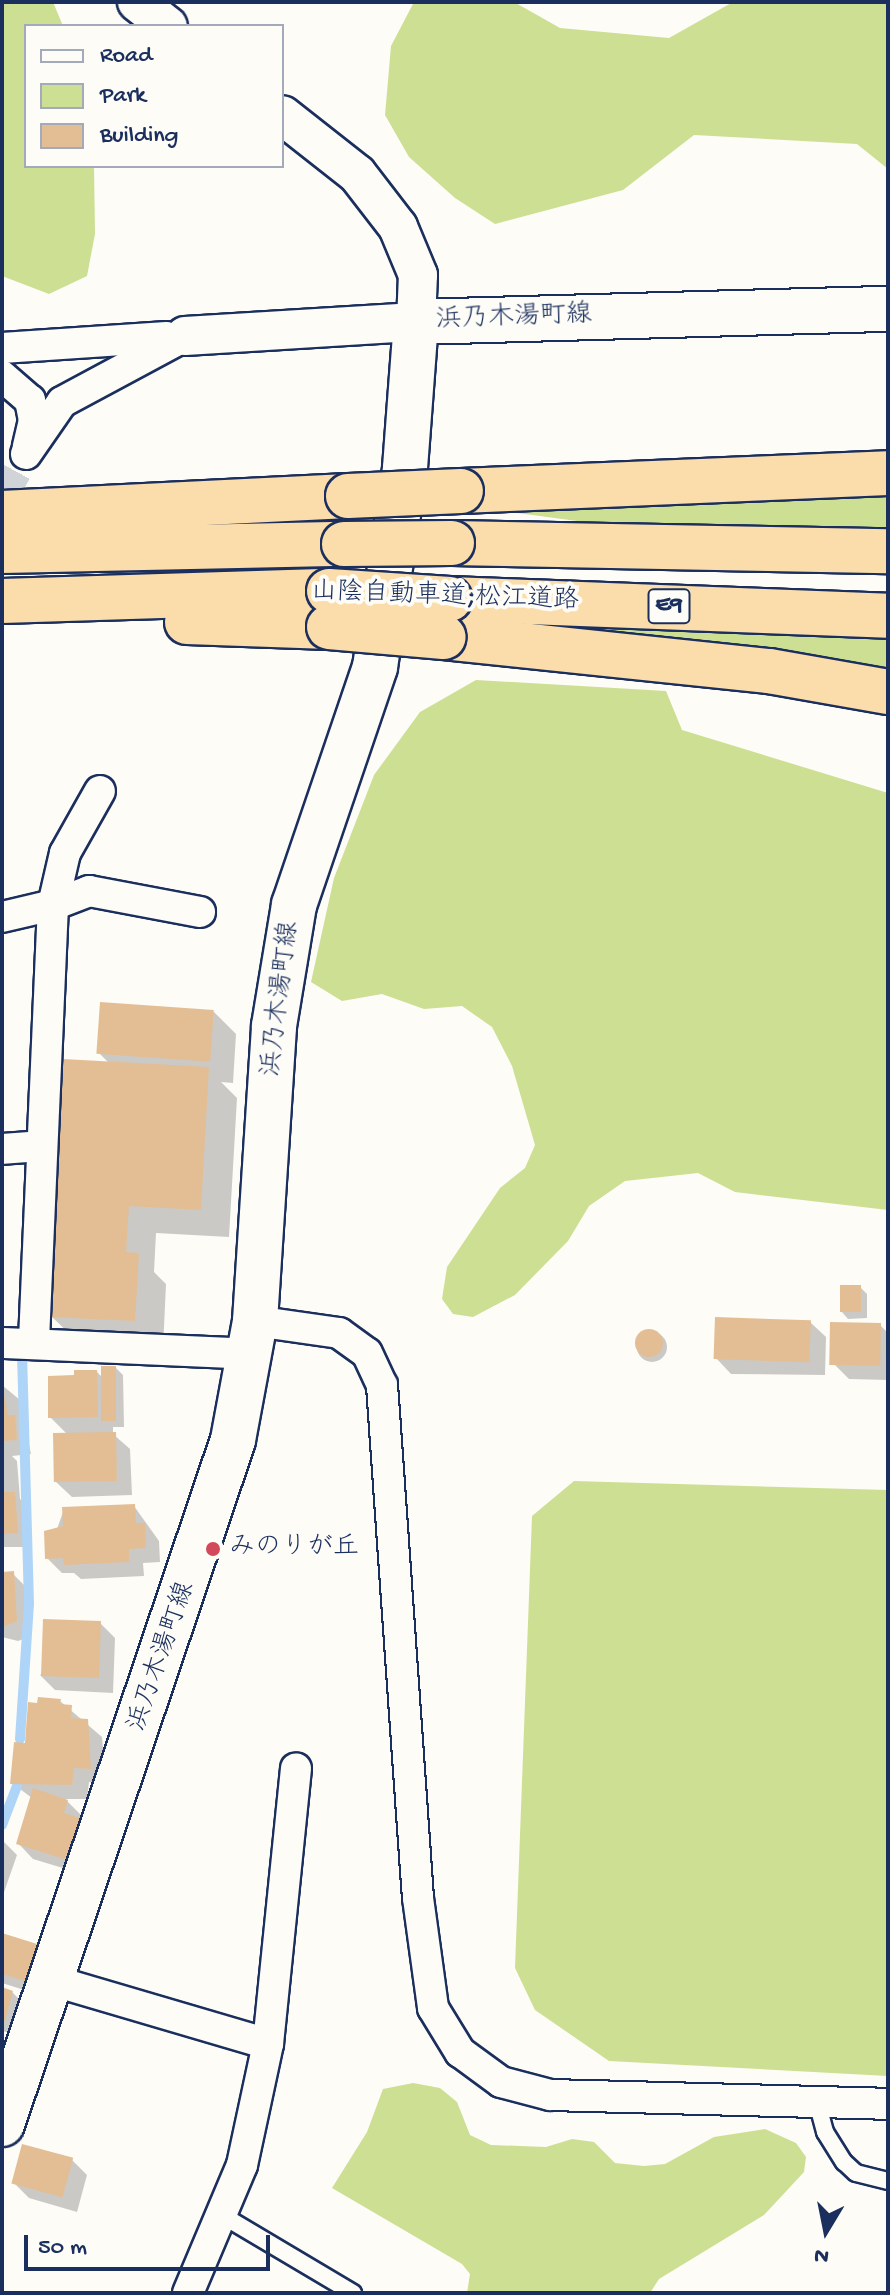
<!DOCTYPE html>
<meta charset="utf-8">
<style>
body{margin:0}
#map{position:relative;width:890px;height:2295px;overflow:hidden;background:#fdfcf7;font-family:"Gochi Hand","Klee One",sans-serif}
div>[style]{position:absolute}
.green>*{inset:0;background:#cddf93}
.shadow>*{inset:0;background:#0003}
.round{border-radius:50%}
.stream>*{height:10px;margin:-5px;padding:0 5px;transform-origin:5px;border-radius:5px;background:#aed4f7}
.building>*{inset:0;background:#e3be94;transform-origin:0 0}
.minor-tunnel>*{height:30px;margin-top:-15px;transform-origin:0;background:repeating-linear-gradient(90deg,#d0d3d8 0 30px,transparent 0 45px)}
.roads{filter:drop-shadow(2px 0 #1b2f5e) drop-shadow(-2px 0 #1b2f5e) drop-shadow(0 2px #1b2f5e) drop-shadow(0 -2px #1b2f5e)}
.service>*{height:16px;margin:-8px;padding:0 8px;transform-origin:8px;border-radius:8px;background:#fdfcf7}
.minor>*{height:30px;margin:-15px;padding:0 15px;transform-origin:15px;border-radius:15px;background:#fdfcf7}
.tertiary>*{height:38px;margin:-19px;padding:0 19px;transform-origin:19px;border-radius:19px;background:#fdfcf7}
.secondary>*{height:44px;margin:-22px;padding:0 22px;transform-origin:22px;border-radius:22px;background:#fdfcf7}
.motorway>*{height:44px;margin:-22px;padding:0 22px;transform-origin:22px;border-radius:22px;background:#fbddab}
.bridges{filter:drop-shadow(2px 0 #1b2f5e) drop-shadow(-2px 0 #1b2f5e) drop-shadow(0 2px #1b2f5e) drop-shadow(0 -2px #1b2f5e)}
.motorway-bridge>*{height:44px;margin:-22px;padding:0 22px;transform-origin:22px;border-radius:22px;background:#fbddab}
.dots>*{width:22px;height:22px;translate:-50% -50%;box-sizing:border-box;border:4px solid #fdfcf7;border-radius:50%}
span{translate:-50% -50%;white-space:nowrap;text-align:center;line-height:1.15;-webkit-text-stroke:8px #fdfcf7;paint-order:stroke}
.shield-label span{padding:2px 6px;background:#fdfcf7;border:2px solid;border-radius:6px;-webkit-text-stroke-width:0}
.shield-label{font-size:24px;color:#1b2f5e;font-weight:700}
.street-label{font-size:26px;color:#1b2f5e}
.poi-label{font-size:26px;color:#1b2f5e}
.left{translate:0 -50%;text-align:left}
.frame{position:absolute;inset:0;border:4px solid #1b2f5e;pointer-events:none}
.legend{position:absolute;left:24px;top:24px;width:260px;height:144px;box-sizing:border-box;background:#fdfcf7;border:2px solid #a3aaba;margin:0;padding:10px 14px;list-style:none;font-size:24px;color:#1b2f5e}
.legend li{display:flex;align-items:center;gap:16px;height:40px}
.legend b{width:40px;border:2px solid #a3aaba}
.north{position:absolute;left:786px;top:2191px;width:80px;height:80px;-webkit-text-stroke:6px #fdfcf7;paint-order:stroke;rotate:190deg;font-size:22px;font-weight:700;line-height:32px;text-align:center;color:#1b2f5e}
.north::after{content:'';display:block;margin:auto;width:28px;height:36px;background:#1b2f5e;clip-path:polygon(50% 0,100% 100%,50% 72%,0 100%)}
.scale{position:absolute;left:24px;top:2235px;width:246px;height:36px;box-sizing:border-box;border:4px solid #1b2f5e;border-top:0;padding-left:10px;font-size:24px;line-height:28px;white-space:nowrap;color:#1b2f5e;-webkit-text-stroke:6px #fdfcf7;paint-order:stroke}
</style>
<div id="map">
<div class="green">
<i style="clip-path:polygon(2px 2px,53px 2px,63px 26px,26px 26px,26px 166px,94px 166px,95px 234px,87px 276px,49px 294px,2px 276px)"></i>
<i style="clip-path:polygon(414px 2px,514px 2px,560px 28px,669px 38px,733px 2px,888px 2px,888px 169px,857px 144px,694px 135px,623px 190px,495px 224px,455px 198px,409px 157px,385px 115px,391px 46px)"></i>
<i style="clip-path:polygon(888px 490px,888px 534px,592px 523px,494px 510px)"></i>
<i style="clip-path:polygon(500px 622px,888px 636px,888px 680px)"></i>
<i style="clip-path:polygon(476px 680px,666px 691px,682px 730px,888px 793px,888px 1210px,735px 1192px,698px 1173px,625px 1181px,589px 1206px,568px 1241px,515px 1295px,473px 1317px,453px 1314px,442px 1299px,447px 1267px,500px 1188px,525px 1168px,535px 1145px,512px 1066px,492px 1027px,462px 1006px,424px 1009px,382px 994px,342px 1001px,311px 982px,334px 878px,374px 775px,420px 712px)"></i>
<i style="clip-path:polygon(574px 1481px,888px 1490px,888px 2076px,609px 2061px,535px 2010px,515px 1968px,532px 1516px)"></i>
<i style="clip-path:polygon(413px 2083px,440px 2088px,457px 2102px,470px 2135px,491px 2145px,546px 2147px,572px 2139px,594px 2142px,615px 2163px,644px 2166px,665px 2164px,714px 2137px,765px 2129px,796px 2143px,806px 2157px,804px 2172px,764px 2215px,659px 2279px,650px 2293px,467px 2293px,470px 2274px,462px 2264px,332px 2188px,367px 2132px,383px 2089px)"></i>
</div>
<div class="shadow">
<i style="clip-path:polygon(214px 1012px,236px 1034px,233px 1083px,221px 1082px,237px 1098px,229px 1237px,156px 1233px,154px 1272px,166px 1284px,163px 1349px,80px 1344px,51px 1316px,110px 1064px,99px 1053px)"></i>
<i style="clip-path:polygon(860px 1287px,867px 1294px,867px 1318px,848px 1319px,841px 1311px)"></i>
<i style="clip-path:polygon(810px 1322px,826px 1337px,825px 1375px,731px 1374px,716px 1358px)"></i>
<i style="clip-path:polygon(880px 1325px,888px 1333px,888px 1380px,849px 1379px,834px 1364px)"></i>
<i class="round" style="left:637px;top:1332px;width:30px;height:30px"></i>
<i style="clip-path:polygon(116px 1368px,123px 1375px,124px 1427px,113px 1427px,113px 1434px,130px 1449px,132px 1495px,72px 1497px,56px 1482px,68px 1435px,50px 1417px,76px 1377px,97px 1372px,104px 1379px)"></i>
<i style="clip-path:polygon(2px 1385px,20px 1400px,31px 1454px,12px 1456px,17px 1461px,20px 1499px,30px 1509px,32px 1547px,2px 1547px)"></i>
<i style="clip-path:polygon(134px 1506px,159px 1541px,160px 1562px,143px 1563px,144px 1576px,81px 1579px,74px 1573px,62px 1573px,47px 1558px,64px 1509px)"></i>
<i style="clip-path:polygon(2px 1574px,13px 1574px,28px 1589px,31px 1636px,18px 1641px,2px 1637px)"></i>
<i style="clip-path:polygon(100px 1623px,115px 1638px,113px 1693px,55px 1690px,40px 1675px)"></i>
<i style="clip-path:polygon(60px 1701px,102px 1737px,106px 1784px,89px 1782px,87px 1799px,65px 1799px,83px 1817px,86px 1875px,33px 1859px,18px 1843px,32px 1798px,12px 1783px,26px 1745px)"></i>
<i style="clip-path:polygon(2px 1840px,17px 1855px,2px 1898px)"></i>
<i style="clip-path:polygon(2px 1935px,36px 1946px,51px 1961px,40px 1995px,2px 1983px)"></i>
<i style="clip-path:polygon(2px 1990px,12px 1992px,28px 2008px,20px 2035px,2px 2031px)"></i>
<i style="clip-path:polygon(72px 2160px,87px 2175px,77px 2212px,29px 2198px,14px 2183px)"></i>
</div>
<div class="stream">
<i style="left:20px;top:1739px;width:135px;rotate:-86.2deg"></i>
<i style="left:29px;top:1604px;width:245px;rotate:-91.6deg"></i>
<i style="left:2px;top:1825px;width:42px;rotate:-69deg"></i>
</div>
<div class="building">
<i style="left:100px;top:1002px;width:114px;height:52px;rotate:4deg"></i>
<i style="clip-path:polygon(63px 1059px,209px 1067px,201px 1210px,129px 1206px,126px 1252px,139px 1253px,135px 1321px,49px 1317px)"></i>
<i style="left:840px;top:1285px;width:21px;height:27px"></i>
<i style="left:715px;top:1317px;width:96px;height:42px;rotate:2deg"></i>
<i style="left:830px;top:1322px;width:51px;height:43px;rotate:1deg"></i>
<i class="round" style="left:635px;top:1329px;width:28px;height:28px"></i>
<i style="left:101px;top:1366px;width:15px;height:55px"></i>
<i style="clip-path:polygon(74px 1370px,97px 1370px,98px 1417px,48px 1418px,48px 1376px,74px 1375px)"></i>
<i style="clip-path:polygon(2px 1383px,8px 1415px,15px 1415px,17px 1440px,2px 1441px)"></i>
<i style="left:116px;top:1432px;width:49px;height:63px;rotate:89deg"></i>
<i style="clip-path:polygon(2px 1492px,15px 1492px,18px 1533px,2px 1534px)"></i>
<i style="clip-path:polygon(135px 1504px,136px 1523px,145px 1523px,146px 1548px,129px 1549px,129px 1562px,64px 1565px,63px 1558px,45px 1559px,44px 1531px,63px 1526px,62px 1507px)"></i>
<i style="clip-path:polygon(14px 1571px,17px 1621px,2px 1627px,2px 1572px)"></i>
<i style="left:43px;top:1619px;width:58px;height:57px;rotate:2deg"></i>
<i style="clip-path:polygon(38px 1697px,61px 1699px,60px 1704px,72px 1705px,71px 1718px,88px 1719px,91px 1769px,74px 1768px,72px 1785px,10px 1784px,14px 1742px,25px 1743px,28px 1702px,37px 1703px)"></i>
<i style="clip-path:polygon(33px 1788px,68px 1800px,64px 1813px,83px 1819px,71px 1861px,16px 1844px)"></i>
<i style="clip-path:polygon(2px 1933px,37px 1944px,25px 1981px,2px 1974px)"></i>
<i style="clip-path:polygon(2px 1987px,13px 1991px,5px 2021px,2px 2020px)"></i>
<i style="left:22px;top:2144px;width:53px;height:41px;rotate:15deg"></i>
</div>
<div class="minor-tunnel">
<i style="left:2px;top:498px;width:50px;rotate:-61.4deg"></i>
</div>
<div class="roads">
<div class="service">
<i style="left:817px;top:2102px;width:31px;rotate:75deg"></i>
<i style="left:825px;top:2132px;width:36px;rotate:58deg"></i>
<i style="left:844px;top:2162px;width:16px;rotate:43deg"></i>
<i style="left:856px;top:2173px;width:33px;rotate:14deg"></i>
<i style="left:220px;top:2214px;width:155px;rotate:30.7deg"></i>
</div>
<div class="minor">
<i style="left:2px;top:348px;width:165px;rotate:-3.8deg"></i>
<i style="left:2px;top:376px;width:37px;rotate:41deg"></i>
<i style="left:30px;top:400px;width:20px;rotate:79deg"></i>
<i style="left:34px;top:420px;width:28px;rotate:103deg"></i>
<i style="left:26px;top:454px;width:63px;rotate:-55.3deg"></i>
<i style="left:62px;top:402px;width:140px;rotate:-28.2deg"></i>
<i style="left:53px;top:905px;width:39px;rotate:-21deg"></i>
<i style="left:89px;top:891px;width:113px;rotate:10.7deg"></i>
<i style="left:53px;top:905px;width:53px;rotate:-77deg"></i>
<i style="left:65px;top:853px;width:71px;rotate:-60.6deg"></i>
<i style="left:2px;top:917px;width:52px;rotate:-13.2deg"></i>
<i style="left:53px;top:905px;width:437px;rotate:92.5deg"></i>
<i style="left:2px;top:1149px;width:40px;rotate:-4.3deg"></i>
<i style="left:255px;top:1321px;width:85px;rotate:8.1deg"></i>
<i style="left:339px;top:1333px;width:34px;rotate:36deg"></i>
<i style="left:367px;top:1353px;width:35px;rotate:65deg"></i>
<i style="left:382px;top:1385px;width:514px;rotate:85.99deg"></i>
<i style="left:418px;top:1898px;width:111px;rotate:82.2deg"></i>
<i style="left:433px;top:2008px;width:52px;rotate:58.5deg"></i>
<i style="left:460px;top:2052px;width:51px;rotate:36.2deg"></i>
<i style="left:501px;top:2082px;width:51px;rotate:14.9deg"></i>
<i style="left:550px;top:2095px;width:338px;rotate:1.5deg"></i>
<i style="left:2px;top:1343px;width:249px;rotate:2.5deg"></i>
<i style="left:51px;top:1980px;width:226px;rotate:16.4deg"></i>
<i style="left:188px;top:2293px;width:139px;rotate:-67.1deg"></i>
<i style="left:242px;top:2165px;width:124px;rotate:-77.9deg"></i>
<i style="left:268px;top:2044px;width:277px;rotate:-84.2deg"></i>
</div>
<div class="tertiary">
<i style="left:137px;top:2px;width:39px;rotate:38deg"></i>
<i style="left:185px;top:336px;width:231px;rotate:-3.5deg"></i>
<i style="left:416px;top:322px;width:47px;rotate:-87.6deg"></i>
<i style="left:418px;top:275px;width:52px;rotate:-112.6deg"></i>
<i style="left:398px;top:227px;width:67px;rotate:-127.7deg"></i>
<i style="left:357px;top:174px;width:95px;rotate:-141.8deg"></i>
</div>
<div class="secondary">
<i style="left:2px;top:2124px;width:722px;rotate:-71.34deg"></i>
<i style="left:233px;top:1440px;width:121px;rotate:-79.5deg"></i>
<i style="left:255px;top:1321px;width:296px;rotate:-86.3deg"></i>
<i style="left:274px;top:1026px;width:123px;rotate:-80.6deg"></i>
<i style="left:294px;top:905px;width:251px;rotate:-71.2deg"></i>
<i style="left:375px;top:667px;width:201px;rotate:-81.4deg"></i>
<i style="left:405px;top:468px;width:146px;rotate:-85.7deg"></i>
<i style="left:416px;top:322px;width:472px;rotate:-1.6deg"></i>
</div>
<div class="motorway">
<i style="left:461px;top:491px;width:427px;rotate:-2.4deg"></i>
<i style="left:2px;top:513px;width:346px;rotate:-2.8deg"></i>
<i style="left:452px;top:543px;width:436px;rotate:1.1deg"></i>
<i style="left:2px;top:551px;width:342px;rotate:-1.2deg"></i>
<i style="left:450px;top:599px;width:438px;rotate:2.2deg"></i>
<i style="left:2px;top:601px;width:327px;rotate:-1.8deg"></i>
<i style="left:187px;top:622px;width:142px;rotate:2deg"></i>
<i style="left:444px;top:637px;width:327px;rotate:6deg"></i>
<i style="left:769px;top:671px;width:121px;rotate:10deg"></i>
</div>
</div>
<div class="bridges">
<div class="motorway-bridge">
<i style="left:348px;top:496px;width:113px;rotate:-2.5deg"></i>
<i style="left:344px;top:544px;width:108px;rotate:-0.5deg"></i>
<i style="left:329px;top:591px;width:121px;rotate:3.8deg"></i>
<i style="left:329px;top:627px;width:115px;rotate:5deg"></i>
</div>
</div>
<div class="dots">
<i style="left:213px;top:1549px;background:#d1495b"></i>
</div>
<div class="shield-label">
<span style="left:669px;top:606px">E9</span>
</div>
<div class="street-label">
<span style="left:514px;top:319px;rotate:-2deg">浜乃木湯町線</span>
<span style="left:445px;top:598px;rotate:2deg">山陰自動車道;松江道路</span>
<span style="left:282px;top:999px;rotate:-83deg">浜乃木湯町線</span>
<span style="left:163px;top:1657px;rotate:-71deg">浜乃木湯町線</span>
</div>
<div class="poi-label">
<span class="left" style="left:229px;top:1549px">みのりが丘</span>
</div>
<div class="frame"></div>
<ul class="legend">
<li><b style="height:10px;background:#fdfcf7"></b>Road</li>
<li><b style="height:22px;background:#cddf93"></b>Park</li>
<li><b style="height:22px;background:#e3be94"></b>Building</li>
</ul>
<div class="north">N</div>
<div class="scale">50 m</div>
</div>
